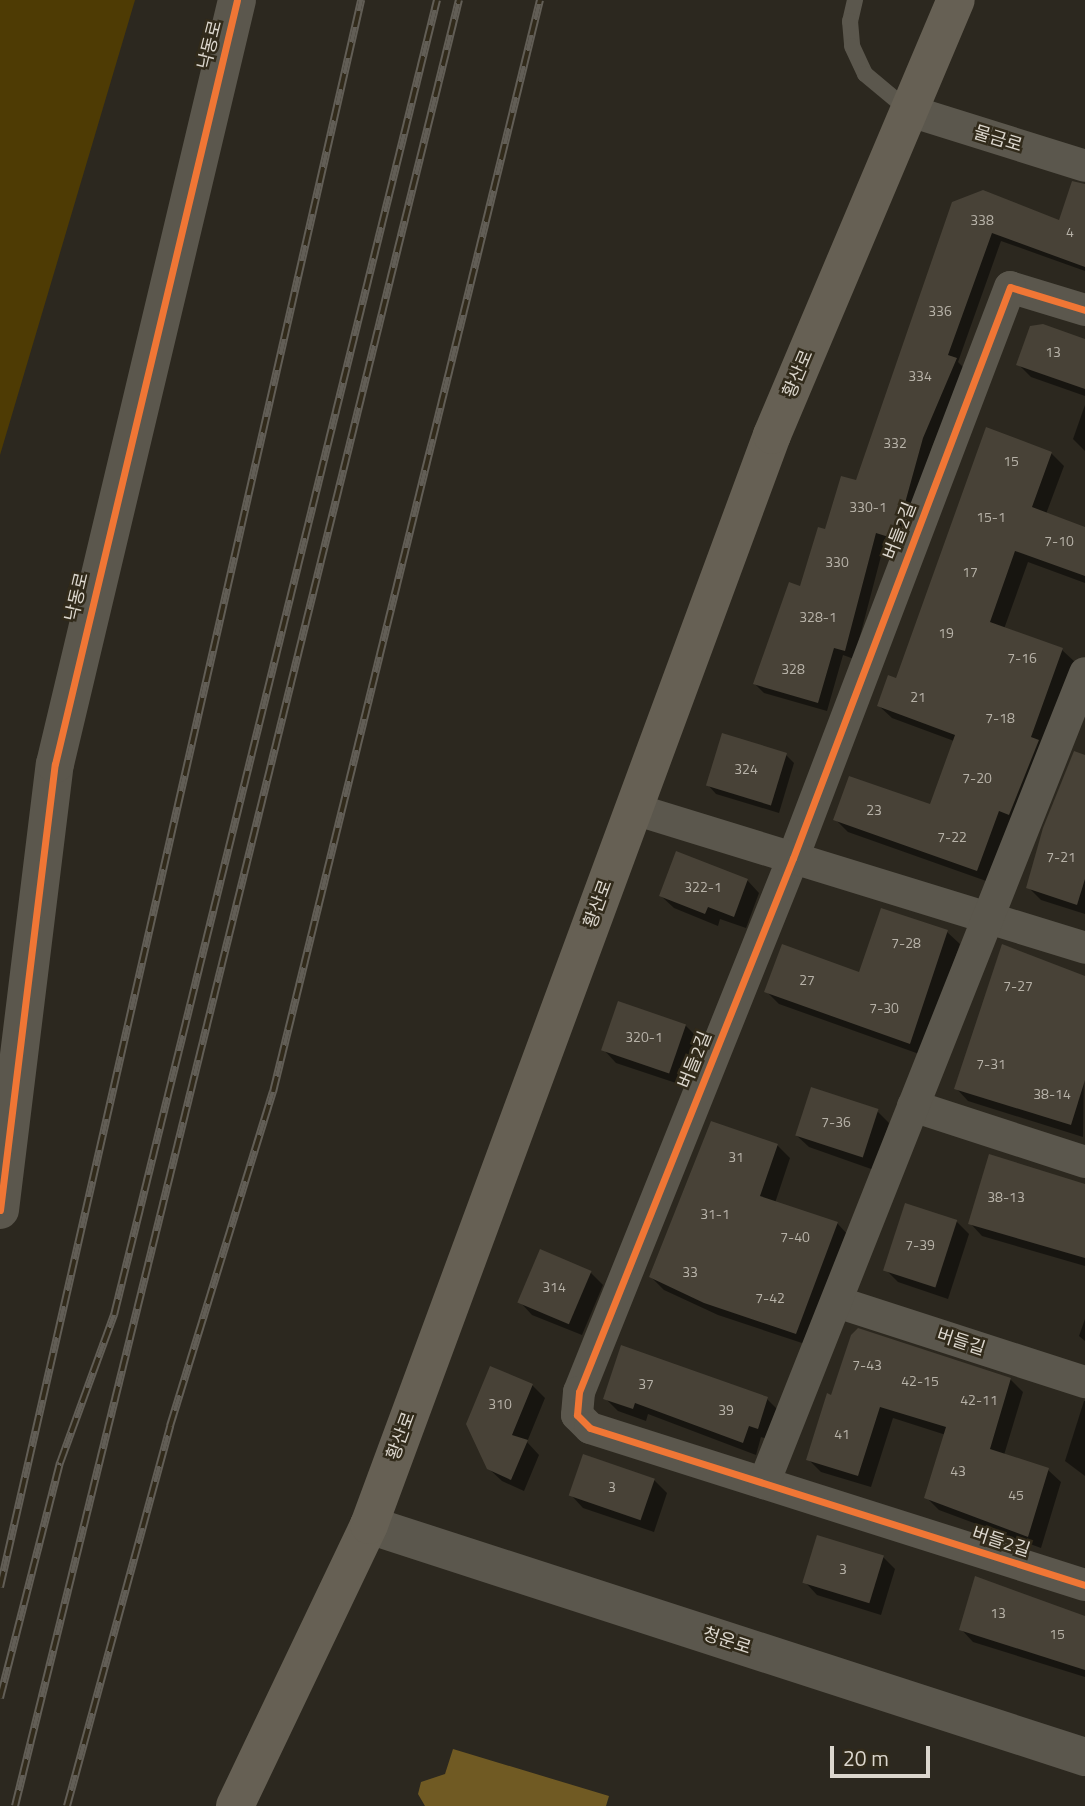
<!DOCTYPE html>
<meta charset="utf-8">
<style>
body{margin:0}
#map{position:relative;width:1085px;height:1806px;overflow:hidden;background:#2c281f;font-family:"Titillium Web","Noto Sans KR",sans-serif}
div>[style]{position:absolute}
.green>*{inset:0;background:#4e3b04}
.water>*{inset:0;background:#705a23}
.shadow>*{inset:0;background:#0007}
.building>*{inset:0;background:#484237;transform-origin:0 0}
.service>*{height:16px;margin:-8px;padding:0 8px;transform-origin:8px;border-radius:8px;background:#5b574d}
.minor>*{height:32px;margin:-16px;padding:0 16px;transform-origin:16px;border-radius:16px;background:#5b574d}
.tertiary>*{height:38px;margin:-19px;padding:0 19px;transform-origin:19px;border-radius:19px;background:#5b574d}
.secondary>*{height:38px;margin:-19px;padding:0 19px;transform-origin:19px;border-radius:19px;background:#666054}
.rail>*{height:8px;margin-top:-4px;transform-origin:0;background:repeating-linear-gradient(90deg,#312a1a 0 16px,#625e56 0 32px);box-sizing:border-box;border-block:2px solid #625e56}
.cycleway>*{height:7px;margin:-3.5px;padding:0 3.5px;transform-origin:3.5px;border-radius:3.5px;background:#f07635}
span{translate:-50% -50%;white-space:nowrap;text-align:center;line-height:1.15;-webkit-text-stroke:5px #312a1a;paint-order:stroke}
.number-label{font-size:14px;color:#b7b2a8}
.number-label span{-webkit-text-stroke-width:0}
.street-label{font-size:18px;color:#dcd7ce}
.scale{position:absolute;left:830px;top:1746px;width:100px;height:32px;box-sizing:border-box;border:4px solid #dcd7ce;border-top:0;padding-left:9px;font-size:21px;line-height:24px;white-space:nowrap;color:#dcd7ce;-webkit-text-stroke:5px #312a1a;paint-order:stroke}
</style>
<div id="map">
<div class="green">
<i style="clip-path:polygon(0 0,135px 0,0 455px)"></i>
</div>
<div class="water">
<i style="clip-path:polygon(453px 1749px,609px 1796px,606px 1806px,425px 1806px,418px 1794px,421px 1782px,445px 1774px)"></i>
</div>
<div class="shadow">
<i style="clip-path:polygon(953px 204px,1060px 223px,1085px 211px,1085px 271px,1001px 241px,958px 362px,965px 369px,932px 447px,904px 547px,885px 541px,854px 659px,843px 655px,827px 711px,764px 693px,755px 684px,826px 532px,857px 483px)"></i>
<i style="clip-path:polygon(1085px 341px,1085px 396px,1031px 377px,1018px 364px)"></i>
<i style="clip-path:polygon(1085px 405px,1085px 451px,1073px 439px)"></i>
<i style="clip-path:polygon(1051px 453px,1064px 466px,1046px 514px,1085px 529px,1085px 583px,1028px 562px,1004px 629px,1062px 650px,1075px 662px,989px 882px,848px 832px,835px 819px,931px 806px,954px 741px,892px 718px,879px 706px)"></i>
<i style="clip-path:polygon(786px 755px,794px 763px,779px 813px,716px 794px,708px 785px)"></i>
<i style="clip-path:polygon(1085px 757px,1085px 914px,1041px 900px,1028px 887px)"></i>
<i style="clip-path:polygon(747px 880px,759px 893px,746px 928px,720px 919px,718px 926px,674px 908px,661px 896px)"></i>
<i style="clip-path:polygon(947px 932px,960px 944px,922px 1055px,779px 1004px,766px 991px,860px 974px)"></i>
<i style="clip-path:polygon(1085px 976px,1083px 1137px,968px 1101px,956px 1088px)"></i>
<i style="clip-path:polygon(685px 1025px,698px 1038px,682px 1085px,616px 1063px,604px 1050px)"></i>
<i style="clip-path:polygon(877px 1111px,889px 1123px,874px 1170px,809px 1147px,796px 1135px)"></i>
<i style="clip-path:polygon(777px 1145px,790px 1158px,775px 1203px,837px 1223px,849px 1236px,808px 1345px,718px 1315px,664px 1290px,651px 1277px)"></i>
<i style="clip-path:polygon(1085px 1186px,1085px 1266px,982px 1236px,970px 1223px)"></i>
<i style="clip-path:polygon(956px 1221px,969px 1234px,948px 1299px,898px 1282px,885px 1269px)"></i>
<i style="clip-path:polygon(590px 1272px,603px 1285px,582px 1335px,532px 1315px,520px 1302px)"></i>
<i style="clip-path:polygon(1085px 1319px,1085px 1341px,1079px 1336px)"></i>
<i style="clip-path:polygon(1010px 1379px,1023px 1392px,1004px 1455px,1048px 1470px,1061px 1482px,1041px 1548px,939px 1510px,926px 1497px,946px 1435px,893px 1418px,871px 1487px,821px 1472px,808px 1459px,828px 1396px)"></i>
<i style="clip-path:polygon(532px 1385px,545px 1398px,527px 1442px,539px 1455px,524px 1491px,502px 1481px,488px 1468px)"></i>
<i style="clip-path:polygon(605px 1398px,767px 1399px,780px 1412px,771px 1440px,761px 1437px,756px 1455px,648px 1414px,646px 1421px,618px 1411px)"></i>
<i style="clip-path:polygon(1084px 1401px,1085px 1401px,1085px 1476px,1065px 1461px)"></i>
<i style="clip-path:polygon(654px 1480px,667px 1493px,654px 1532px,583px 1508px,571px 1495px)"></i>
<i style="clip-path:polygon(883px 1557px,895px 1569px,881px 1615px,817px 1595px,805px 1582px)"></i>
<i style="clip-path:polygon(1085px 1616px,1085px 1677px,973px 1642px,961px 1629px)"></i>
</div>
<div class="building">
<i style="clip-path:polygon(1072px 181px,1085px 184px,1085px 267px,992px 233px,948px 355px,957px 358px,923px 438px,897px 532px,895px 539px,876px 533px,845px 651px,834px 648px,818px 703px,753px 684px,789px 582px,800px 586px,818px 527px,825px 529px,841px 476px,856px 480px,952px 202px,983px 190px,1059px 220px)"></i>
<i style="clip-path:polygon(1043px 324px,1085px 339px,1085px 389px,1016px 365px,1030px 326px)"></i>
<i style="clip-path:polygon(986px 427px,1052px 452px,1032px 507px,1085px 527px,1085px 576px,1015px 551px,990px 622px,1063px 648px,1031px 737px,1039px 740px,1009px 815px,999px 811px,977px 871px,833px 820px,849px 776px,930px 804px,955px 735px,877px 706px,888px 675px,896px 678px)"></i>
<i style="left:722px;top:733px;width:68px;height:55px;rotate:17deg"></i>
<i style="clip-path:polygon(1074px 751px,1085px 755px,1085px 879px,1077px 905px,1026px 888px,1043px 828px)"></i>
<i style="clip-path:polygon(676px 851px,748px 879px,734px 917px,708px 907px,705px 914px,659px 896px)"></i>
<i style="clip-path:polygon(881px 908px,948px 930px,910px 1044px,764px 992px,782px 944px,859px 972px)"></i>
<i style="clip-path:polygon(1002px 944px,1085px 976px,1085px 1080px,1071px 1125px,954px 1089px)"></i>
<i style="left:618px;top:1001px;width:72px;height:52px;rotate:19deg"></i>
<i style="left:811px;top:1087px;width:71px;height:51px;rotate:18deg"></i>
<i style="clip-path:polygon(711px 1121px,778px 1144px,760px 1196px,838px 1222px,796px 1334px,704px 1303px,649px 1277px)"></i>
<i style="clip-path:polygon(989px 1154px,1085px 1184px,1085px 1258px,968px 1224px)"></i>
<i style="left:905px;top:1203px;width:55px;height:71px;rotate:18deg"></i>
<i style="left:540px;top:1249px;width:56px;height:58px;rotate:23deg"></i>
<i style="clip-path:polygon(858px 1328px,1011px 1378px,990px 1449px,1049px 1468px,1028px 1537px,924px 1498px,946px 1427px,880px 1407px,858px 1476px,806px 1460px,827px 1393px,831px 1395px,851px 1335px)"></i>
<i style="clip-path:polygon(621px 1345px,768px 1397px,758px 1429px,749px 1426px,743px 1443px,635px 1403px,633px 1409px,603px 1399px)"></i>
<i style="clip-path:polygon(490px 1366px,533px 1384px,512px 1435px,528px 1440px,511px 1480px,487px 1469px,466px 1424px)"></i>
<i style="left:583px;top:1454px;width:76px;height:44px;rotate:19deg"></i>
<i style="left:817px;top:1535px;width:70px;height:50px;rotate:17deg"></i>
<i style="clip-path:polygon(975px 1576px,1085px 1616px,1085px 1670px,959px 1630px)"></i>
</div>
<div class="service">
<i style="left:855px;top:0;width:22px;rotate:103deg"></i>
<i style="left:850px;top:21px;width:25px;rotate:85deg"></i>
<i style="left:852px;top:46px;width:31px;rotate:65deg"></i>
<i style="left:865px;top:74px;width:56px;rotate:39.9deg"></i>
</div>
<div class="minor">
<i style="left:910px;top:111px;width:183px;rotate:17.4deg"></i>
<i style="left:1085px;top:310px;width:78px;rotate:-163deg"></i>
<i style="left:1010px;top:287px;width:611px;rotate:110.81deg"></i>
<i style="left:793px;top:858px;width:575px;rotate:111.84deg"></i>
<i style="left:579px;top:1392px;width:23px;rotate:95deg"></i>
<i style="left:577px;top:1415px;width:18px;rotate:45deg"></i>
<i style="left:590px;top:1428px;width:519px;rotate:17.6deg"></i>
<i style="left:634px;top:809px;width:472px;rotate:17.1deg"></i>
<i style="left:913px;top:1106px;width:181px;rotate:18deg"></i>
<i style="left:837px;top:1302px;width:261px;rotate:17.9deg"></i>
<i style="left:764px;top:1483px;width:871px;rotate:-68.38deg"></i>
</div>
<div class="tertiary">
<i style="left:0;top:1210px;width:449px;rotate:-83deg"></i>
<i style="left:55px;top:764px;width:785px;rotate:-76.6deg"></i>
<i style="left:369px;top:1525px;width:753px;rotate:17.95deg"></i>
</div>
<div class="secondary">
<i style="left:235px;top:1806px;width:311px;rotate:-64.5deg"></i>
<i style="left:369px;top:1525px;width:1162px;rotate:-69.71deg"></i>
<i style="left:772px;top:435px;width:472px;rotate:-67.1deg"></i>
</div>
<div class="rail">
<i style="left:0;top:1587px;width:1628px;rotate:-77.18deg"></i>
<i style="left:0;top:1698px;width:243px;rotate:-75.7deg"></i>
<i style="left:60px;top:1463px;width:158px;rotate:-70deg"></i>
<i style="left:114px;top:1315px;width:1354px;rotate:-76.2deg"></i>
<i style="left:15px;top:1806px;width:1860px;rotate:-76.19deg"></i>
<i style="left:67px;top:1806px;width:394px;rotate:-74.8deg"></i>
<i style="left:170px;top:1426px;width:350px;rotate:-72.9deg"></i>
<i style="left:273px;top:1092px;width:1124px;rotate:-76.26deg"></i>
</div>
<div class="cycleway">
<i style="left:1085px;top:310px;width:78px;rotate:-163deg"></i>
<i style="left:1010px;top:287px;width:611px;rotate:110.81deg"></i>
<i style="left:793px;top:858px;width:575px;rotate:111.84deg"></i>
<i style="left:579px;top:1392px;width:23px;rotate:95deg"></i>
<i style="left:577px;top:1415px;width:18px;rotate:45deg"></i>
<i style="left:590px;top:1428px;width:519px;rotate:17.6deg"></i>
<i style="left:0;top:1210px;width:449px;rotate:-83deg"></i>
<i style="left:55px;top:764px;width:785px;rotate:-76.6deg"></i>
</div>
<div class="number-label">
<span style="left:982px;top:220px">338</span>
<span style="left:1070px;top:232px">4</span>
<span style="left:940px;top:311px">336</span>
<span style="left:1053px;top:352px">13</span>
<span style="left:920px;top:376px">334</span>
<span style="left:895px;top:443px">332</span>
<span style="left:1011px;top:461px">15</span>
<span style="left:868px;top:507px">330-1</span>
<span style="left:991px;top:517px">15-1</span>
<span style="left:1059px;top:541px">7-10</span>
<span style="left:837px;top:562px">330</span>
<span style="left:970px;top:572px">17</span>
<span style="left:818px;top:617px">328-1</span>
<span style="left:946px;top:633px">19</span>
<span style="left:1022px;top:658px">7-16</span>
<span style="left:793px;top:669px">328</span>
<span style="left:918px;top:697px">21</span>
<span style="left:1000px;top:718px">7-18</span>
<span style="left:746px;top:769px">324</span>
<span style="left:977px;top:778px">7-20</span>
<span style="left:874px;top:810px">23</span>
<span style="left:952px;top:837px">7-22</span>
<span style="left:1061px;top:857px">7-21</span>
<span style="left:703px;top:887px">322-1</span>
<span style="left:906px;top:943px">7-28</span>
<span style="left:807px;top:980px">27</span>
<span style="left:1018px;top:986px">7-27</span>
<span style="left:884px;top:1008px">7-30</span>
<span style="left:644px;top:1037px">320-1</span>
<span style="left:991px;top:1064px">7-31</span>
<span style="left:1052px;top:1094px">38-14</span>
<span style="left:836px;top:1122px">7-36</span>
<span style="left:736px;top:1157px">31</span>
<span style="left:1006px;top:1197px">38-13</span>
<span style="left:715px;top:1214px">31-1</span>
<span style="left:795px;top:1237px">7-40</span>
<span style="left:920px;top:1245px">7-39</span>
<span style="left:690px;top:1272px">33</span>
<span style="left:554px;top:1287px">314</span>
<span style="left:770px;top:1298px">7-42</span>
<span style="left:867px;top:1365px">7-43</span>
<span style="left:920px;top:1381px">42-15</span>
<span style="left:646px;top:1384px">37</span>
<span style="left:979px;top:1400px">42-11</span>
<span style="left:500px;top:1404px">310</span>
<span style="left:726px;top:1410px">39</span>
<span style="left:842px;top:1434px">41</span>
<span style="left:958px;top:1471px">43</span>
<span style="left:612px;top:1487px">3</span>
<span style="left:1016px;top:1495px">45</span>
<span style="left:843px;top:1569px">3</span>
<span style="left:998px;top:1613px">13</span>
<span style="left:1057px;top:1634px">15</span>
</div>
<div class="street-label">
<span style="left:210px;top:45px;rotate:-76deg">낙동로</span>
<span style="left:998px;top:139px;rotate:17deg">물금로</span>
<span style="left:798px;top:374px;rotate:-67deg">황산로</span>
<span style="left:900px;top:531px;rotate:-69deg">버들2길</span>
<span style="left:77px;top:597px;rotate:-77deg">낙동로</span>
<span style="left:598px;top:904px;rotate:-70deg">황산로</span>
<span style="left:695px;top:1060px;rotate:-68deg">버들2길</span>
<span style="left:961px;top:1342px;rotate:18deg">버들길</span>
<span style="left:401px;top:1436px;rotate:-70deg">황산로</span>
<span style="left:1001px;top:1542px;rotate:18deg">버들2길</span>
<span style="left:727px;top:1641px;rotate:18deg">청운로</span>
</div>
<div class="scale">20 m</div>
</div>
